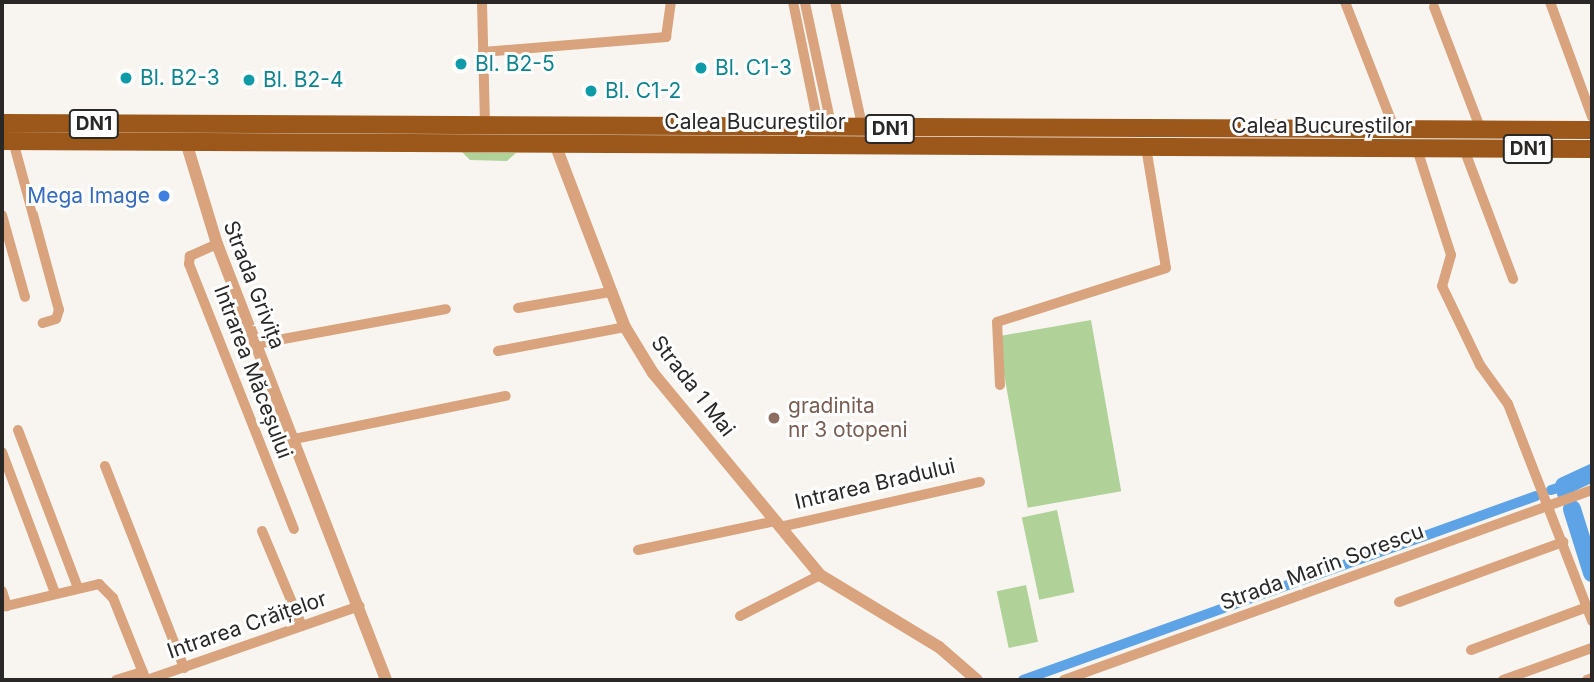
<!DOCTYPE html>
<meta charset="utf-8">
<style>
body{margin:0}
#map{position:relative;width:1594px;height:682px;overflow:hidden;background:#f8f5f1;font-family:Inter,sans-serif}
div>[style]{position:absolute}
.green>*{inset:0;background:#b0d198;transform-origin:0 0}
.canal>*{height:10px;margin:-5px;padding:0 5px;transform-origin:5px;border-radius:5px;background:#5da3e5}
.river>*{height:18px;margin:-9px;padding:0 9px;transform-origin:9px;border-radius:9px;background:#5da3e5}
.minor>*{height:10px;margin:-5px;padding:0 5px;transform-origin:5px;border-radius:5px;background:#d8a37d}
.tertiary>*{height:12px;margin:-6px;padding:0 6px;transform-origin:6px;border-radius:6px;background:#d8a37d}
.trunk>*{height:18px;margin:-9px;padding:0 9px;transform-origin:9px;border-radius:9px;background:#9c581a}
.dots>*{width:19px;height:19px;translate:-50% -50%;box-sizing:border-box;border:4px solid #fff;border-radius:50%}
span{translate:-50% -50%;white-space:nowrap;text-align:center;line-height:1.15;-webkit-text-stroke:6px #fff;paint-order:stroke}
.shield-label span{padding:2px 5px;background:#fff;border:2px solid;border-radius:5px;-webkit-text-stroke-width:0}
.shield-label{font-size:19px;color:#292827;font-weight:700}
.culture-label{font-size:21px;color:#0d838f}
.left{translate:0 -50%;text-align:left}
.street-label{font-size:21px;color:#292827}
.shop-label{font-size:21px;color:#366cbe}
.right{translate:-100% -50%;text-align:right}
.education-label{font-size:21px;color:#785e54}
.frame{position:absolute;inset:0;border:4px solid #292827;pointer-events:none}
</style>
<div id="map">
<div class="green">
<i style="clip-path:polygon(462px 152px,516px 153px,507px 161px,470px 160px)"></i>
<i style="left:1091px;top:320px;width:174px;height:95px;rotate:80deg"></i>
<i style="left:1057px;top:510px;width:84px;height:36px;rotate:78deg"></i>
<i style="left:1026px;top:585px;width:58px;height:30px;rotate:78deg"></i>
</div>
<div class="canal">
<i style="left:1551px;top:490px;width:14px;rotate:-17deg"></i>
<i style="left:1023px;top:680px;width:545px;rotate:-19.73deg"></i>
</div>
<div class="river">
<i style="left:1566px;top:493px;width:7px;rotate:-106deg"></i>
<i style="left:1564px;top:486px;width:31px;rotate:-25deg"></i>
<i style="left:1572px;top:509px;width:67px;rotate:72.6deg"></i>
</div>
<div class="minor">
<i style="left:482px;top:2px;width:125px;rotate:88.6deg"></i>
<i style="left:793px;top:2px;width:130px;rotate:78.4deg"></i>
<i style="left:835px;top:2px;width:130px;rotate:77.6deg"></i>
<i style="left:1345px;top:2px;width:137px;rotate:68.7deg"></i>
<i style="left:1550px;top:2px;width:122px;rotate:69.9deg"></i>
<i style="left:805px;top:3px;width:129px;rotate:77.9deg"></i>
<i style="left:1434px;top:7px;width:132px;rotate:69.1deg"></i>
<i style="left:483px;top:52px;width:184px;rotate:-4.7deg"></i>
<i style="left:666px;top:37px;width:35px;rotate:-82deg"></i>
<i style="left:13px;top:141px;width:175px;rotate:74.8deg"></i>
<i style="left:59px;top:310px;width:9px;rotate:108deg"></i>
<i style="left:56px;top:319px;width:14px;rotate:163deg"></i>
<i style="left:1417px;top:149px;width:111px;rotate:72.2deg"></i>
<i style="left:1451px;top:255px;width:32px;rotate:106deg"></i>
<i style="left:1442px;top:286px;width:88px;rotate:64.3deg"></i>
<i style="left:1480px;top:365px;width:48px;rotate:54.3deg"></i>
<i style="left:1508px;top:404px;width:233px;rotate:68.8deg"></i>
<i style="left:1464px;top:149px;width:139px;rotate:69.3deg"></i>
<i style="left:2px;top:215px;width:85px;rotate:74.3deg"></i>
<i style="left:217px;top:244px;width:30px;rotate:156deg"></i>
<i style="left:190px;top:256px;width:8px;rotate:97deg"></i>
<i style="left:189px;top:264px;width:285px;rotate:68.4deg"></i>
<i style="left:518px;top:308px;width:93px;rotate:-9.9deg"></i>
<i style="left:256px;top:344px;width:193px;rotate:-10.4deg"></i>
<i style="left:498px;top:351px;width:129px;rotate:-10.7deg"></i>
<i style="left:1000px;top:385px;width:63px;rotate:-92.7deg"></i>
<i style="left:997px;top:322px;width:177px;rotate:-17.7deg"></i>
<i style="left:1166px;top:268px;width:123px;rotate:-99.4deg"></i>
<i style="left:18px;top:430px;width:166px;rotate:69.2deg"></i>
<i style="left:294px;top:439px;width:216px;rotate:-11.5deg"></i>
<i style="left:2px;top:452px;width:147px;rotate:69.4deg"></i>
<i style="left:105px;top:466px;width:217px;rotate:68.6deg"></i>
<i style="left:780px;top:527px;width:205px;rotate:-12.7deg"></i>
<i style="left:262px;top:531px;width:103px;rotate:67.2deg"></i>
<i style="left:638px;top:550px;width:141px;rotate:-11.9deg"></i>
<i style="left:2px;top:591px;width:16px;rotate:72deg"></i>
<i style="left:1399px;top:602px;width:175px;rotate:-20.1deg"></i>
<i style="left:2px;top:607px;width:100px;rotate:-13.3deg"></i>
<i style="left:99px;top:584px;width:20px;rotate:45deg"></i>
<i style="left:113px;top:598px;width:88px;rotate:68.1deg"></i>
<i style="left:740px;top:616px;width:90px;rotate:-27.1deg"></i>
<i style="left:1471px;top:650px;width:124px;rotate:-20.3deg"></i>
<i style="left:116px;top:680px;width:28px;rotate:-17deg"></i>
<i style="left:147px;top:680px;width:225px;rotate:-19.2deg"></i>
<i style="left:1064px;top:680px;width:561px;rotate:-19.79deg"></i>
<i style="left:1503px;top:680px;width:95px;rotate:-19.8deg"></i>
<i style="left:1587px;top:680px;width:5px;rotate:-22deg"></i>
</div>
<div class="tertiary">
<i style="left:186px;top:142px;width:107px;rotate:73.1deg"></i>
<i style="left:217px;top:244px;width:468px;rotate:68.8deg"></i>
<i style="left:555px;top:144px;width:196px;rotate:69.1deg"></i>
<i style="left:625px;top:327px;width:54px;rotate:58.7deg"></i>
<i style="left:653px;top:373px;width:262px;rotate:50.4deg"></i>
<i style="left:820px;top:575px;width:139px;rotate:31.2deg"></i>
<i style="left:939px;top:647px;width:50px;rotate:41deg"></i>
</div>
<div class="trunk">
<i style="left:2px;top:123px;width:1590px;rotate:0.25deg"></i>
<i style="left:2px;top:141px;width:1590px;rotate:0.29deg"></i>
</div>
<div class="dots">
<i style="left:461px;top:64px;background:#0f9aa8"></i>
<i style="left:701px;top:68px;background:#0f9aa8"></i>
<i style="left:126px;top:78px;background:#0f9aa8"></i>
<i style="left:249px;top:80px;background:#0f9aa8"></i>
<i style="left:591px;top:91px;background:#0f9aa8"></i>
<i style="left:164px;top:196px;background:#3f7fe0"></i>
<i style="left:774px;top:418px;background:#8d6e63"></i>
</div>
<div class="shield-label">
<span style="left:94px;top:124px">DN1</span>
<span style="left:890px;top:129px">DN1</span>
<span style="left:1528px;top:149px">DN1</span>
</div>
<div class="culture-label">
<span class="left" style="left:475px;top:64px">Bl. B2-5</span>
<span class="left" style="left:715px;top:68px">Bl. C1-3</span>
<span class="left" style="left:140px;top:78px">Bl. B2-3</span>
<span class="left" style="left:263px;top:80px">Bl. B2-4</span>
<span class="left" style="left:605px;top:91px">Bl. C1-2</span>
</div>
<div class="street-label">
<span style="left:755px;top:122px">Calea Bucureștilor</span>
<span style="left:1322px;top:126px">Calea Bucureștilor</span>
<span style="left:254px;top:285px;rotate:69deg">Strada Grivița</span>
<span style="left:253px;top:372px;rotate:69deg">Intrarea Măceșului</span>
<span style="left:693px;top:386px;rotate:52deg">Strada 1 Mai</span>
<span style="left:875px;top:484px;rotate:-13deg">Intrarea Bradului</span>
<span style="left:1322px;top:567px;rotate:-20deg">Strada Marin Sorescu</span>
<span style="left:247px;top:625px;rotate:-19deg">Intrarea Crăițelor</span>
</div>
<div class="shop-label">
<span class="right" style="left:150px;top:196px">Mega Image</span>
</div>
<div class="education-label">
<span class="left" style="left:788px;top:418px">gradinita<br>nr 3 otopeni</span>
</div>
<div class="frame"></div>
</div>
